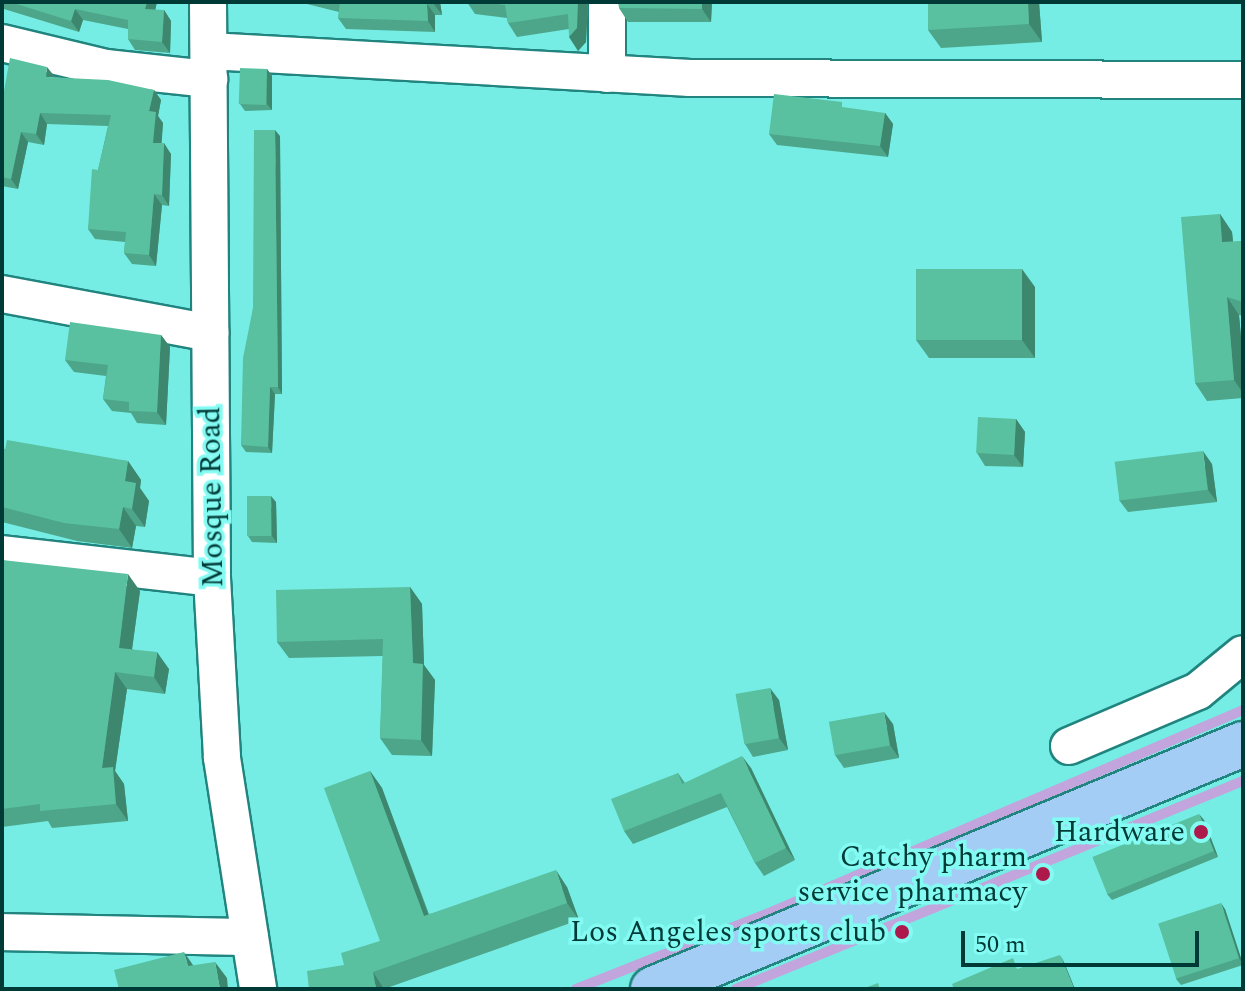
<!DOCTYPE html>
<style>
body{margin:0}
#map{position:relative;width:1245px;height:991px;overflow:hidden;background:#75ede5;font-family:Spectral,serif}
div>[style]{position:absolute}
.stream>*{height:10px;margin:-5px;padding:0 5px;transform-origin:5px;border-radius:5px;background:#c2a5dc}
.roads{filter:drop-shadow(2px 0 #21847e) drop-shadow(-2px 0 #21847e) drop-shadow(0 2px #21847e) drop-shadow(0 -2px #21847e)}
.minor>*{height:36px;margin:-18px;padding:0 18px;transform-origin:18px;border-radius:18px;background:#fff}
.major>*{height:44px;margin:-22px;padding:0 22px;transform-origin:22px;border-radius:22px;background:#a4cdf5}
.wall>*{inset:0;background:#4da689}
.shaded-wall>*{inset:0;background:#3e876f}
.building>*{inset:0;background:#59c19f;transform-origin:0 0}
.dots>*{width:22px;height:22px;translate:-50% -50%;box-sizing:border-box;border:4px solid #83fbf2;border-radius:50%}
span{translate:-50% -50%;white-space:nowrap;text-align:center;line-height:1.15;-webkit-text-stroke:7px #83fbf2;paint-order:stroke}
.street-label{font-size:30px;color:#003a37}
.poi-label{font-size:30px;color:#003a37}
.right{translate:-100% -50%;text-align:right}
.frame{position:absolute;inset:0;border:4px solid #003a37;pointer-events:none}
.scale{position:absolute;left:961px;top:931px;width:238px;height:36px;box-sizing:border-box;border:4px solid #003a37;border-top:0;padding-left:10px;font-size:24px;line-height:28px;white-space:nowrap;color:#003a37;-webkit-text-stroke:6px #83fbf2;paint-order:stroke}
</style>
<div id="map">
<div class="stream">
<i style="left:576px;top:989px;width:202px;rotate:-21.5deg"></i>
<i style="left:764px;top:915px;width:521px;rotate:-23.17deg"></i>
<i style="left:736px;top:989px;width:548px;rotate:-22.31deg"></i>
</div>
<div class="roads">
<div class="minor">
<i style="left:208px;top:2px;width:576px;rotate:89.6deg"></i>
<i style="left:212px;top:578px;width:180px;rotate:86.8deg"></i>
<i style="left:222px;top:758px;width:234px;rotate:81.1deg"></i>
<i style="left:607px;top:2px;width:72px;rotate:90deg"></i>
<i style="left:2px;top:43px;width:107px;rotate:13.5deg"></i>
<i style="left:106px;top:68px;width:104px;rotate:6.1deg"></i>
<i style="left:209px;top:51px;width:482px;rotate:3.2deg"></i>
<i style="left:690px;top:78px;width:553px;rotate:0.21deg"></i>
<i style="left:2px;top:294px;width:212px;rotate:10.6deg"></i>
<i style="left:2px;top:554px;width:211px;rotate:6.5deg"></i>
<i style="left:1069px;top:746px;width:140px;rotate:-23.1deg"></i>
<i style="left:1198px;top:691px;width:58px;rotate:-39.4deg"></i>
<i style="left:2px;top:932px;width:248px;rotate:1.2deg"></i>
</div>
<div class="major">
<i style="left:653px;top:989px;width:639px;rotate:-22.55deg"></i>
</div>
</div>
<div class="wall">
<i style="clip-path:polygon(2px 2px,157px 2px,155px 10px,164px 10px,171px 21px,170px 53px,135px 50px,128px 39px,128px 29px,83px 20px,79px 32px,4px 9px,2px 6px)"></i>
<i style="clip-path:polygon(299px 2px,440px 2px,442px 15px,435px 15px,435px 32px,346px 29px,338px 18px,339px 12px)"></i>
<i style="clip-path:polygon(467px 2px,588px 2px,586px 42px,578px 51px,569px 29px,517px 37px,508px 23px,507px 18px,475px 14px)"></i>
<i style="clip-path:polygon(712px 2px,711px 22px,628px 22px,619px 8px)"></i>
<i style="clip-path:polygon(928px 2px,1039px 2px,1042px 42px,941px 48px,928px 30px)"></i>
<i style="clip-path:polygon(267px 69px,272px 76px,272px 110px,245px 111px,240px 104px)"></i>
<i style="clip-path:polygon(55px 77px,154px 90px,161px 100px,158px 116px,163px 123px,161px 143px,171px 154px,169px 206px,162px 205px,156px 266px,132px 264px,124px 253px,125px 242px,95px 239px,88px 229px,98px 170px,108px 126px,47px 124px,44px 145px,28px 142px,18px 189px,2px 186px,2px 102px)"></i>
<i style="clip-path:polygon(885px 113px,893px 124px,888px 157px,777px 145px,769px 134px)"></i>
<i style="clip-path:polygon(280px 136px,282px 394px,275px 394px,272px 453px,246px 452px,241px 445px,253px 308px)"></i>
<i style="clip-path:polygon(1220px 214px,1232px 232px,1233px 242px,1243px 241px,1243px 316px,1239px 315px,1243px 359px,1243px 398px,1207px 401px,1195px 383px)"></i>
<i style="clip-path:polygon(1035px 287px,1035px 358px,929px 358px,916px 340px)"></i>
<i style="clip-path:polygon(161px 335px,170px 347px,166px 425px,137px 423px,131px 413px,112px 411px,103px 399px,106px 376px,74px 372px,65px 360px)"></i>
<i style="clip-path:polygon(1016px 419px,1025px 432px,1023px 467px,985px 466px,977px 453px)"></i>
<i style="clip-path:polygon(2px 449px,128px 461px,141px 480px,140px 488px,149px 501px,145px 527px,136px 526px,132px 548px,77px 541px,2px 522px)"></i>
<i style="clip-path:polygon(1212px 464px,1217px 502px,1128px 512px,1119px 500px)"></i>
<i style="clip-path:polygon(276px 502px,277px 543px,252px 542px,248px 536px)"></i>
<i style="clip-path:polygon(2px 560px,140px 591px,132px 649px,169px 669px,165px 694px,127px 689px,115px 771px,124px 784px,128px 821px,52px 828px,48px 821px,2px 827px)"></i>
<i style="clip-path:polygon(410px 587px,422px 604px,424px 665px,435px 680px,432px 756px,392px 755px,380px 738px,383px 656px,289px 658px,277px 642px)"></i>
<i style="clip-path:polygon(779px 700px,788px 750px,753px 757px,745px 744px)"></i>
<i style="clip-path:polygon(893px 724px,899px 758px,844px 768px,835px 755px)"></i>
<i style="clip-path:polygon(751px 768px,795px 860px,764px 876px,755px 863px,727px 807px,633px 844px,624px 831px,678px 773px,685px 783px)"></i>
<i style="clip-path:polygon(370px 771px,382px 788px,429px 914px,567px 887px,579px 920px,384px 989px,344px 965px,380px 941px)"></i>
<i style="clip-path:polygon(1204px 820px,1218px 857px,1112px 900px,1107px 894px)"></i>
<i style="clip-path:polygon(1225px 909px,1243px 965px,1181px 985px,1176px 979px)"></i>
</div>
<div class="shaded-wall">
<i style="clip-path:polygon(147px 2px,157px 2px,153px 20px,145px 9px)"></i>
<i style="clip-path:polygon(434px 2px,440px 2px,442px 15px,434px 4px)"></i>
<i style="clip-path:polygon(578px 2px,588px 2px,586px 42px,578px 51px,569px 37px)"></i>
<i style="clip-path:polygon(702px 2px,712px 2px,711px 22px,702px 9px)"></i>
<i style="clip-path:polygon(1028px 2px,1039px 2px,1042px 42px,1029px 24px)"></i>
<i style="clip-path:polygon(427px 4px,435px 15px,435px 32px,428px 21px)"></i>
<i style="clip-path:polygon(75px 9px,83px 20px,79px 32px,71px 21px)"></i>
<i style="clip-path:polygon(164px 10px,171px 21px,170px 53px,162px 42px)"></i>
<i style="clip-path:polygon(47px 67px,55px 77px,46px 77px)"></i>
<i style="clip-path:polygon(267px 69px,272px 76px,272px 110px,267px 104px)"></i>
<i style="clip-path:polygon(154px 90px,161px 100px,158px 116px,163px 123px,161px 153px,153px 143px,149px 111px)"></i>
<i style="clip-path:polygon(40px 113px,47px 124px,44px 145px,36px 134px)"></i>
<i style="clip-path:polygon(885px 113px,893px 124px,888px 157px,880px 146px)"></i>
<i style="clip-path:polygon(275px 130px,280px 136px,282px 394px,278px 387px)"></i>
<i style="clip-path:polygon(21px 132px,28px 142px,18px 189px,11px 179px)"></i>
<i style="clip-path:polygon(164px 143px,171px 154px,169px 206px,162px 195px)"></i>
<i style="clip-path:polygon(154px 194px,162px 205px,156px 266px,149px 255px)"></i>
<i style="clip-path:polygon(1220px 214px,1232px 232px,1235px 260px,1222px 242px)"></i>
<i style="clip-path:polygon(1022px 269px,1035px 287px,1035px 358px,1022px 340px)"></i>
<i style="clip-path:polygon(1227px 297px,1239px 315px,1243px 359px,1243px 393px,1234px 380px)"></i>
<i style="clip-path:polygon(161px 335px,170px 347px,166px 425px,157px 412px)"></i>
<i style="clip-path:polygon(270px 387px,275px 394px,272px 453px,268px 447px)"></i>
<i style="clip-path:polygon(1016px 419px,1025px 432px,1023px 467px,1014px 455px)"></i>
<i style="clip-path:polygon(1203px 451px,1212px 464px,1217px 502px,1208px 490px)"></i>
<i style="clip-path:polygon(128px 461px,141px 480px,140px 488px,149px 501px,145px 527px,132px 509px,125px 481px)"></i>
<i style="clip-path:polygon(271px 496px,276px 502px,277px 543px,272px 536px)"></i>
<i style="clip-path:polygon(123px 507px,136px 526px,132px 548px,119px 529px)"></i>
<i style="clip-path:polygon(128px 574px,140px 591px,130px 664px,119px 648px)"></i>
<i style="clip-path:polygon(410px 587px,422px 604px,424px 665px,435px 680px,432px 756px,421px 740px,413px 663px)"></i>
<i style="clip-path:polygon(157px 652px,169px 669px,165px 694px,154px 677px)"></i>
<i style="clip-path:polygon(115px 672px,127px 689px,115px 771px,124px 784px,128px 821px,116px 804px,102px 768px)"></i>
<i style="clip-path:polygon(770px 688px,779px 700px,788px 750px,779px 738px)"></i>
<i style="clip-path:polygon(884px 712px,893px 724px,899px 758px,890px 745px)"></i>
<i style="clip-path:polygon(742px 756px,751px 768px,795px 860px,786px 848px)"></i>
<i style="clip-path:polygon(370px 771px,382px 788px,435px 933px,424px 916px)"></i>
<i style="clip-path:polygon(1199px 814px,1204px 820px,1218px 857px,1214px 851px)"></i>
<i style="clip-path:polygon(556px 870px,567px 887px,579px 920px,567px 903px)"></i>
<i style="clip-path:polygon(1221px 903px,1225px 909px,1243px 964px,1239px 958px)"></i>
<i style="clip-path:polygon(184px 952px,195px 968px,188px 966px)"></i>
<i style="clip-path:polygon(1060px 955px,1064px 962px,1075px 989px,1074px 989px)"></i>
<i style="clip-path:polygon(215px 962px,227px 978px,228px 989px,220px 989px)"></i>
<i style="clip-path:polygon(373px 972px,384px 989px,376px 989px)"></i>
</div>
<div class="building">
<i style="clip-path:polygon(10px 2px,147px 2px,145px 9px,164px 10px,162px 42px,128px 39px,128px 20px,75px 9px,71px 21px)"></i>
<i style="clip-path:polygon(336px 2px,434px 2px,434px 4px,427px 4px,428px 21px,338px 18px,340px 3px)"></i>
<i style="clip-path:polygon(478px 2px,578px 2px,577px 28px,569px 37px,568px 14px,508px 23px,505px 5px)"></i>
<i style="clip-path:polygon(618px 2px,702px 2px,702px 9px,619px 8px)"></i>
<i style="clip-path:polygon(928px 2px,1028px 2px,1029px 24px,928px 30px)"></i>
<i style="clip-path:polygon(10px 58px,47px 67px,46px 77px,108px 80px,154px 90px,149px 111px,156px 112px,153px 143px,164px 143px,162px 195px,154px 194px,149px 255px,124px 253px,126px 232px,88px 229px,92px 169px,98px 170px,111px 115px,40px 113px,36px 134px,21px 132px,11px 179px,2px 177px,2px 102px)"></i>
<i style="left:240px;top:68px;width:27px;height:36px;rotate:2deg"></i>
<i style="clip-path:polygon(774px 94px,842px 102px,842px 107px,885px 113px,880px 146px,769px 134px)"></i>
<i style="clip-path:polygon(254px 130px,275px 130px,278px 387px,270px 387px,268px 447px,241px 445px,243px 358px,253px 308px)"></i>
<i style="clip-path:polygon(1220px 214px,1222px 242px,1243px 241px,1243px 302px,1227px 297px,1234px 380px,1195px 383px,1181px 217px)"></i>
<i style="left:916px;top:269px;width:106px;height:71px"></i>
<i style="clip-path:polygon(70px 322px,161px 335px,157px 412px,129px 411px,129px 402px,103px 399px,108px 365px,65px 360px)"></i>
<i style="left:978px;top:417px;width:38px;height:36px;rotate:3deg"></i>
<i style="clip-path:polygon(7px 440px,128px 461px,125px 481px,136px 483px,132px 509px,123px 507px,119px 529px,64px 523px,2px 507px,2px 449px,5px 450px)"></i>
<i style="left:1203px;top:451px;width:39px;height:89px;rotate:83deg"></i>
<i style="left:247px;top:496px;width:24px;height:40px"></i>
<i style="clip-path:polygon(2px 560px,128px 574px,119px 648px,157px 652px,154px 677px,115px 672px,102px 768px,113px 767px,116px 804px,40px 811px,40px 804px,2px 809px)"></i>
<i style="clip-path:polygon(410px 587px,413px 663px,423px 664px,421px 740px,380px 738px,383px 639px,277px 642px,276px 590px)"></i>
<i style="left:770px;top:688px;width:51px;height:35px;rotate:80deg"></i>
<i style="left:884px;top:712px;width:34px;height:56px;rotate:80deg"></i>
<i style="clip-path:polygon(742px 756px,786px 848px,755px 863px,721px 793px,624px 831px,611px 799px,678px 773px,682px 784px)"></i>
<i style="clip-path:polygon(370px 771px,424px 916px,556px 870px,567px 903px,373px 972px,376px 989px,309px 989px,307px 971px,344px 965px,341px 953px,380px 941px,324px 788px)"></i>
<i style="left:1199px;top:814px;width:40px;height:115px;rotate:68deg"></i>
<i style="left:1221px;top:903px;width:58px;height:66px;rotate:72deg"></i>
<i style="clip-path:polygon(184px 952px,188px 966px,215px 962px,220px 989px,119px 989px,114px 970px)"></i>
<i style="clip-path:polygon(1060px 955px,1074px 989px,954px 989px,952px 984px,1013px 958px,1017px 969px)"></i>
<i style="clip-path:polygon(878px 983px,880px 989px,862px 989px)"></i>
</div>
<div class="dots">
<i style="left:1201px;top:832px;background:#ac194a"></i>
<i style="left:1043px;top:874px;background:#ac194a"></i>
<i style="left:902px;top:932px;background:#ac194a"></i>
</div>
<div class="street-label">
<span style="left:212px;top:497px;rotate:-91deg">Mosque Road</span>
</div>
<div class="poi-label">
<span class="right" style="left:1185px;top:832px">Hardware</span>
<span class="right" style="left:1027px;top:874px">Catchy pharm<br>service pharmacy</span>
<span class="right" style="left:886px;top:932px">Los Angeles sports club</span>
</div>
<div class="frame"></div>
<div class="scale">50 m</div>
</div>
